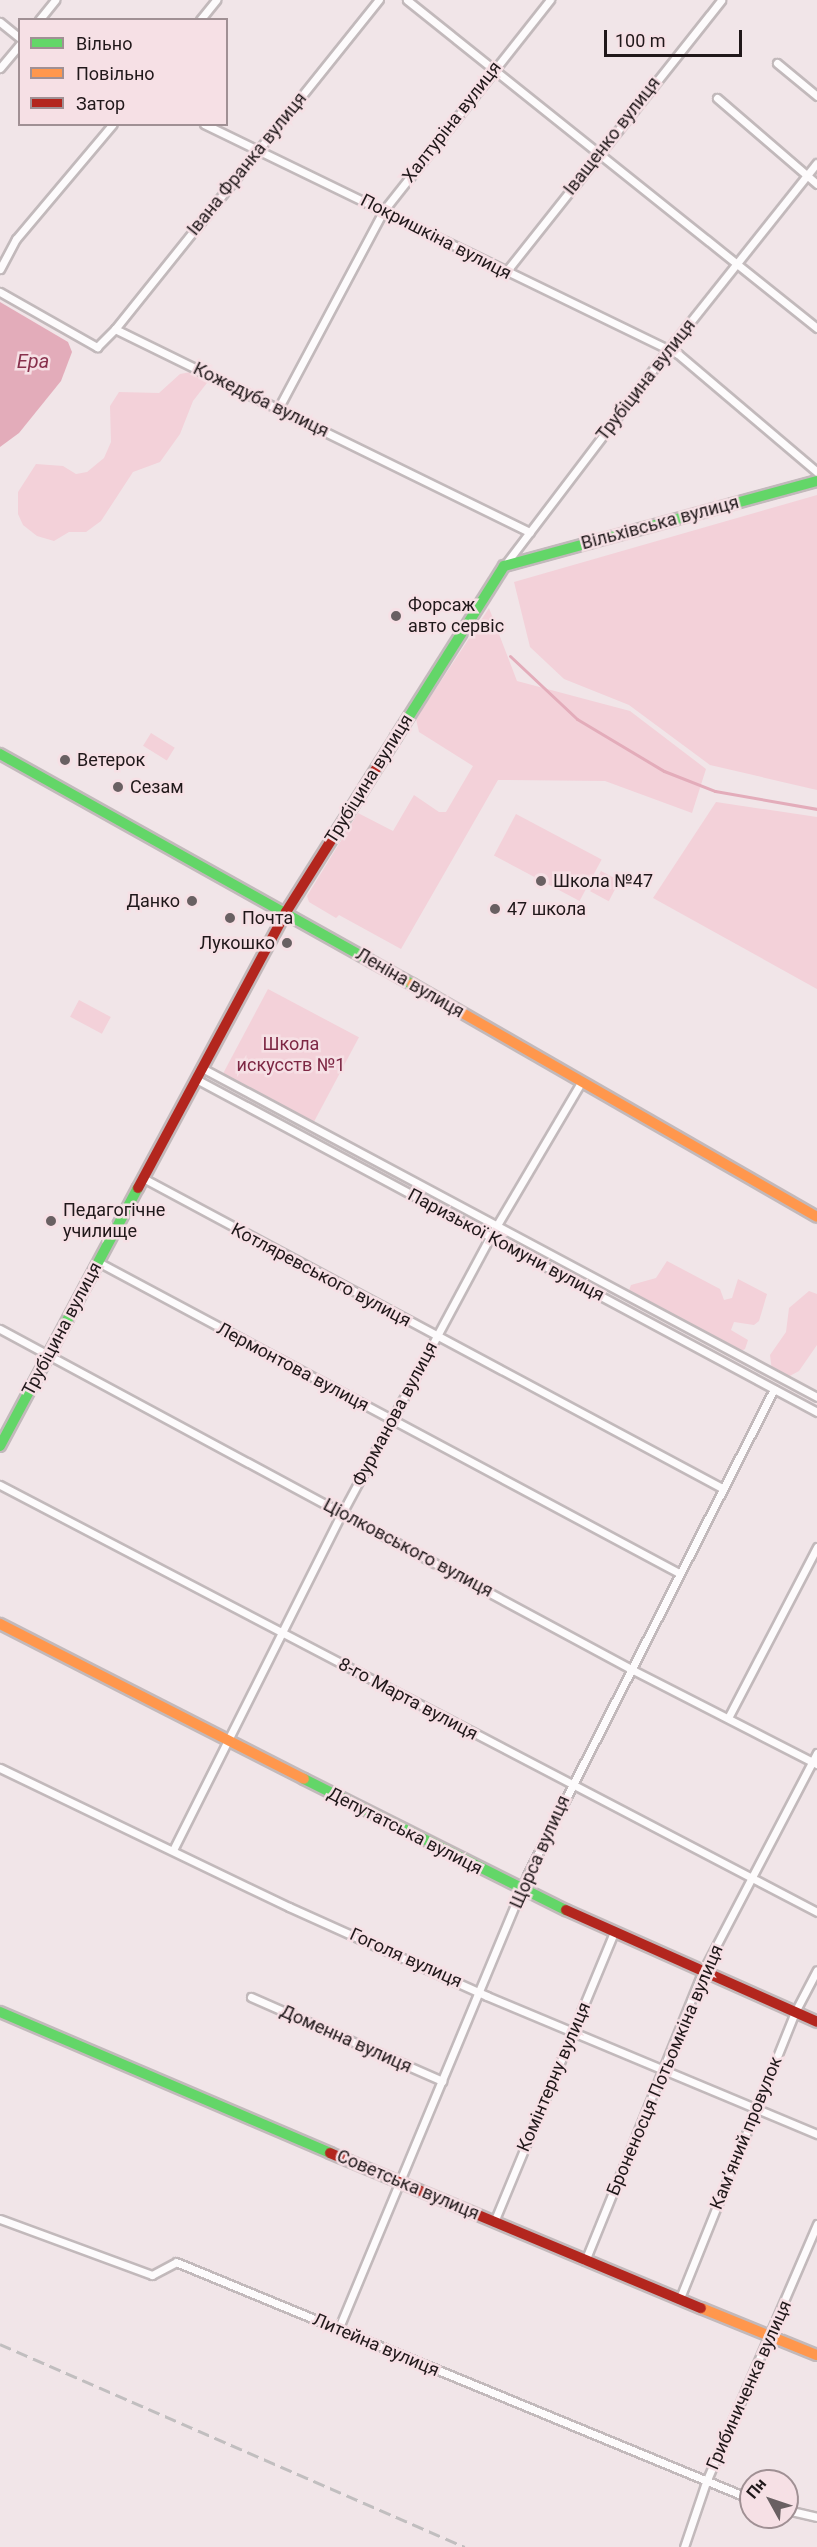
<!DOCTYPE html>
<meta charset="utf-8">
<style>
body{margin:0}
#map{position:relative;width:817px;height:2547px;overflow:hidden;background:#f1e5e8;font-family:Roboto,sans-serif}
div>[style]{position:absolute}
.green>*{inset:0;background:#f3d1d9;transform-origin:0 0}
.water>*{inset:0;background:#e3acba}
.stream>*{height:3px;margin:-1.5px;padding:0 1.5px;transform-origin:1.5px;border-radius:1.5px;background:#e3acba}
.roads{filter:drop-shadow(2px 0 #c2b9bb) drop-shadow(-2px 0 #c2b9bb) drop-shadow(0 2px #c2b9bb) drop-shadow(0 -2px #c2b9bb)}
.street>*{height:7px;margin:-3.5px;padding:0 3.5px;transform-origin:3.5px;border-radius:3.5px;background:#fdfbfc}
.fast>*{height:10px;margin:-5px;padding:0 5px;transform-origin:5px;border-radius:5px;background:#63d668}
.slow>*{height:10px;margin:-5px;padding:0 5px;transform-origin:5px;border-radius:5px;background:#ff974d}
.jam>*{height:10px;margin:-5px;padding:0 5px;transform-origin:5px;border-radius:5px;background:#b3261e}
.rail>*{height:3px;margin-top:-1.5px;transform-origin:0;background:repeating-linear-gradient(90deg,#c1bebf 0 12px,transparent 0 18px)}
.dots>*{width:16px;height:16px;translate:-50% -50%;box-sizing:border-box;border:3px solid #f6e0e5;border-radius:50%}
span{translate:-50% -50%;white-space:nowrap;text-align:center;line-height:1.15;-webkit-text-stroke:5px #f6e0e5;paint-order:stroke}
.street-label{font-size:18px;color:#20181a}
.poi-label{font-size:18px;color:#20181a}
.left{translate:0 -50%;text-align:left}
.right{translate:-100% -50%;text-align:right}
.park-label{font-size:18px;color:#7d2744}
.water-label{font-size:20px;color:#88314d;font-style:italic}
.legend{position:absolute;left:18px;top:18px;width:210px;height:108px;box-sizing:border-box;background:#f6e0e5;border:2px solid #a09094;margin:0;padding:8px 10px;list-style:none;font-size:18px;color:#20181a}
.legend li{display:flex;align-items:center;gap:12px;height:30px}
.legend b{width:30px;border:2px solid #a09094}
.north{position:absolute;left:739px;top:2469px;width:60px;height:60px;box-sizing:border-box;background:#f6e0e5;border:2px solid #a09094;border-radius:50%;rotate:310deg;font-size:16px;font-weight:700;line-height:24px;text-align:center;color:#20181a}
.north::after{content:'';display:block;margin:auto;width:21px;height:27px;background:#696062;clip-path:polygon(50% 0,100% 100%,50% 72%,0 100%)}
.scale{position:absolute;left:604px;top:30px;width:138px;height:27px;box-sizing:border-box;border:3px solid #20181a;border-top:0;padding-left:8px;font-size:18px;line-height:21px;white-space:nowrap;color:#20181a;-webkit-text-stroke:4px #f6e0e5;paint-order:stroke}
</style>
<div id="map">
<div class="green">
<i style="clip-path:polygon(196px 371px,210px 379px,193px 401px,180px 434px,160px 462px,133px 472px,101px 521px,86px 532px,69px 532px,54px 541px,37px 536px,23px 525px,18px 514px,18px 492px,36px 464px,63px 466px,76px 474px,87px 472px,104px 458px,111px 442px,110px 406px,119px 392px,159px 393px,180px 374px)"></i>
<i style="clip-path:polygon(817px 495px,817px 790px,710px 765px,629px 705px,564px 679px,530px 647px,514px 582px)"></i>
<i style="clip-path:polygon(489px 608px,517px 681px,630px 711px,706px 769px,692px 813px,605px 781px,498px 780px,401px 949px,339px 915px,336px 918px,309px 902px,307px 896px,358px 813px,393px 831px,414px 795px,439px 812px,446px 812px,473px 766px,419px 732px,416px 719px)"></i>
<i style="left:151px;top:733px;width:28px;height:15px;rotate:32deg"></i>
<i style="clip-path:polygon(716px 802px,817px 817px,817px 989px,653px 898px)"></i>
<i style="left:516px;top:814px;width:97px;height:47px;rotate:28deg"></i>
<i style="left:601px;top:871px;width:21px;height:23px;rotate:28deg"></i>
<i style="left:268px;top:989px;width:103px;height:96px;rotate:28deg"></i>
<i style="left:79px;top:1000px;width:36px;height:19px;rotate:28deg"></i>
<i style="clip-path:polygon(667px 1261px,720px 1289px,724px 1300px,732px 1298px,738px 1279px,767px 1294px,759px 1321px,754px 1325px,734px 1322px,731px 1330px,748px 1340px,745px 1349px,741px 1351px,628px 1293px,631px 1285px,656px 1278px)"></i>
<i style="clip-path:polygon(809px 1291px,817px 1294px,817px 1345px,799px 1371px,786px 1378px,772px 1371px,770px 1355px,786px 1332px,789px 1308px)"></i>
</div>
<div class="water">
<i style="clip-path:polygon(0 302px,68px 342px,72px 352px,61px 381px,19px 433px,0 447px)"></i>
</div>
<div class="stream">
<i style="left:510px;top:656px;width:92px;rotate:43.2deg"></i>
<i style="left:577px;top:719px;width:101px;rotate:30.9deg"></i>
<i style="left:664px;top:771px;width:55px;rotate:21.4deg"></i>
<i style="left:715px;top:791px;width:104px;rotate:10deg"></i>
</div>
<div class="roads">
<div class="street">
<i style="left:407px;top:0;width:525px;rotate:38.66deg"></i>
<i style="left:39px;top:20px;width:26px;rotate:-51deg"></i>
<i style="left:200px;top:20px;width:26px;rotate:-51deg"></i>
<i style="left:0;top:22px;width:26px;rotate:39deg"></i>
<i style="left:777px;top:63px;width:52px;rotate:39.5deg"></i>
<i style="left:0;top:68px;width:31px;rotate:-50deg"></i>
<i style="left:717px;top:98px;width:132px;rotate:40.7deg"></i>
<i style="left:204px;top:124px;width:527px;rotate:25.88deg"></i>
<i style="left:678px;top:354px;width:182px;rotate:40.3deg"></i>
<i style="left:0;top:269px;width:34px;rotate:-62deg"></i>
<i style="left:16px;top:239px;width:150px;rotate:-49.9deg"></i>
<i style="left:505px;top:273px;width:348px;rotate:-51.6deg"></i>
<i style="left:0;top:292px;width:112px;rotate:29.6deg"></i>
<i style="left:97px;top:347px;width:25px;rotate:-45deg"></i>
<i style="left:115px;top:329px;width:462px;rotate:26.1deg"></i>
<i style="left:115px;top:329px;width:422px;rotate:-51.3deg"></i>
<i style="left:278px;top:409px;width:225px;rotate:-62deg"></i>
<i style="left:384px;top:210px;width:268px;rotate:-51.7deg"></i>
<i style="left:504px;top:566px;width:271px;rotate:-52.8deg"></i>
<i style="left:668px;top:350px;width:239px;rotate:-51.5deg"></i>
<i style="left:202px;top:1068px;width:697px;rotate:28.14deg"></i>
<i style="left:196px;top:1079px;width:705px;rotate:28.2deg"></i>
<i style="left:143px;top:1178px;width:657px;rotate:28.16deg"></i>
<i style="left:98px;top:1262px;width:659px;rotate:28.16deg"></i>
<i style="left:0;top:1329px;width:715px;rotate:28.32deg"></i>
<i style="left:629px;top:1668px;width:211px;rotate:27.1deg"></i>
<i style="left:0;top:1485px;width:922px;rotate:27.59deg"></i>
<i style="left:728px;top:1718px;width:193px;rotate:-62.5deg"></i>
<i style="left:0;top:1768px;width:321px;rotate:25.7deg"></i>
<i style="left:289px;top:1907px;width:217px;rotate:24.2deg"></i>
<i style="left:487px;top:1996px;width:358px;rotate:22.7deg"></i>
<i style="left:173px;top:1850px;width:377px;rotate:-63.4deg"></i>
<i style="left:342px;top:1513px;width:313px;rotate:-61.8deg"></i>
<i style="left:490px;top:1237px;width:181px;rotate:-59.5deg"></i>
<i style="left:251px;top:1997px;width:209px;rotate:23.7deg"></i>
<i style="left:0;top:2219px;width:162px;rotate:20.2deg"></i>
<i style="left:152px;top:2275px;width:27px;rotate:-28deg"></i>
<i style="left:176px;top:2262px;width:622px;rotate:22.4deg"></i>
<i style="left:494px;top:2222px;width:314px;rotate:-67.5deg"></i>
<i style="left:585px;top:2261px;width:313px;rotate:-67.9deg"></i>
<i style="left:703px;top:1971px;width:246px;rotate:-62.4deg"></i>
<i style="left:680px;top:2298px;width:308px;rotate:-68.1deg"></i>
<i style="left:795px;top:2012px;width:47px;rotate:-62.4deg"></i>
<i style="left:338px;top:2330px;width:493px;rotate:-67.4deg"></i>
<i style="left:527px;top:1875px;width:545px;rotate:-63.06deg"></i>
<i style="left:787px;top:2510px;width:31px;rotate:13deg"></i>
<i style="left:684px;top:2547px;width:69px;rotate:-71.3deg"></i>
<i style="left:706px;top:2482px;width:281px;rotate:-66.7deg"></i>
</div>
<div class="fast">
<i style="left:396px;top:737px;width:202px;rotate:-57.7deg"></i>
<i style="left:504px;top:566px;width:324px;rotate:-15.2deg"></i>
<i style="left:0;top:754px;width:472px;rotate:29.2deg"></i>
<i style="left:0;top:1446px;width:293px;rotate:-61.9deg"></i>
<i style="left:304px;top:1779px;width:293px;rotate:26.6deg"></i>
<i style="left:0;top:2012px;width:359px;rotate:23.1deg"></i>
</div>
<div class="slow">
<i style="left:412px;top:984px;width:467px;rotate:29.9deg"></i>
<i style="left:0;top:1624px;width:341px;rotate:27deg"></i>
<i style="left:701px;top:2308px;width:125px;rotate:22.1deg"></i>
</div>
<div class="jam">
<i style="left:138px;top:1188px;width:313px;rotate:-61.8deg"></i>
<i style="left:286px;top:912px;width:207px;rotate:-57.8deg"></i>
<i style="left:566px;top:1910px;width:275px;rotate:24deg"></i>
<i style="left:330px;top:2153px;width:402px;rotate:22.7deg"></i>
</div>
</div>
<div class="rail">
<i style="left:0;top:2344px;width:507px;rotate:23.58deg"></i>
</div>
<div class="dots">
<i style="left:396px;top:616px;background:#696062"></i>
<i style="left:65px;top:760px;background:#696062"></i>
<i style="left:118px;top:787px;background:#696062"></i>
<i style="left:541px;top:881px;background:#696062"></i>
<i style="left:192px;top:901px;background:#696062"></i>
<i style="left:495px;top:909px;background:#696062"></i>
<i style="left:230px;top:918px;background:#696062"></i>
<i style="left:287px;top:943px;background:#696062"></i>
<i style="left:51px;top:1221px;background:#696062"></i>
</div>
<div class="street-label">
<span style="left:452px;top:122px;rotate:-52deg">Халтуріна вулиця</span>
<span style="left:612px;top:136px;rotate:-52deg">Іващенко вулиця</span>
<span style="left:247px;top:164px;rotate:-51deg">Івана Франка вулиця</span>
<span style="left:436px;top:237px;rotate:27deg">Покришкіна вулиця</span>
<span style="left:646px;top:380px;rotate:-52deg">Трубіцина вулиця</span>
<span style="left:261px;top:400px;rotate:26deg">Кожедуба вулиця</span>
<span style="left:660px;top:523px;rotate:-15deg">Вільхівська вулиця</span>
<span style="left:369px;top:779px;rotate:-58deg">Трубіцина вулиця</span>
<span style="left:410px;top:983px;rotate:30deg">Леніна вулиця</span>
<span style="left:506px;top:1245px;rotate:28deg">Паризької Комуни вулиця</span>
<span style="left:321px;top:1275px;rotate:28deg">Котляревського вулиця</span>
<span style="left:62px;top:1329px;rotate:-62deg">Трубіцина вулиця</span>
<span style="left:293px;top:1367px;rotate:28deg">Лермонтова вулиця</span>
<span style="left:395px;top:1414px;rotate:-62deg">Фурманова вулиця</span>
<span style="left:408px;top:1548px;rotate:28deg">Ціолковського вулиця</span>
<span style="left:408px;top:1699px;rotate:28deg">8-го Марта вулиця</span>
<span style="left:405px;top:1831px;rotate:27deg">Депутатська вулиця</span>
<span style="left:540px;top:1852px;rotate:-66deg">Щорса вулиця</span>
<span style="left:406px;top:1958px;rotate:24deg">Гоголя вулиця</span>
<span style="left:346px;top:2039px;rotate:24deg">Доменна вулиця</span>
<span style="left:665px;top:2070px;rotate:-67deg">Броненосця Потьомкіна вулиця</span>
<span style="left:554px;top:2077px;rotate:-67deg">Комінтерну вулиця</span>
<span style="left:746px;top:2133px;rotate:-68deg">Кам’яний провулок</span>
<span style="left:408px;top:2185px;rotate:23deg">Советська вулиця</span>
<span style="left:376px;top:2345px;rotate:23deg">Литейна вулиця</span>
<span style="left:749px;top:2385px;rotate:-66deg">Грибиниченка вулиця</span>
</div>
<div class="poi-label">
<span class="left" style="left:408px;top:616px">Форсаж<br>авто сервіс</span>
<span class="left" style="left:77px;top:760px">Ветерок</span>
<span class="left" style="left:130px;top:787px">Сезам</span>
<span class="left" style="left:553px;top:881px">Школа №47</span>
<span class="right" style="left:180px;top:901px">Данко</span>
<span class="left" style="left:507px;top:909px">47 школа</span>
<span class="left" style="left:242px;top:918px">Почта</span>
<span class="right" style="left:275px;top:943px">Лукошко</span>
<span class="left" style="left:63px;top:1221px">Педагогічне<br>училище</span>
</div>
<div class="park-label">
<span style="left:291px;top:1055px">Школа<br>искусств №1</span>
</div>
<div class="water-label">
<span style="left:33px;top:361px">Ера</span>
</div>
<ul class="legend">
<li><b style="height:8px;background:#63d668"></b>Вільно</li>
<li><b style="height:8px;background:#ff974d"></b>Повільно</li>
<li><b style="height:8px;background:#b3261e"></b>Затор</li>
</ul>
<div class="north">Пн</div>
<div class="scale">100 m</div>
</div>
